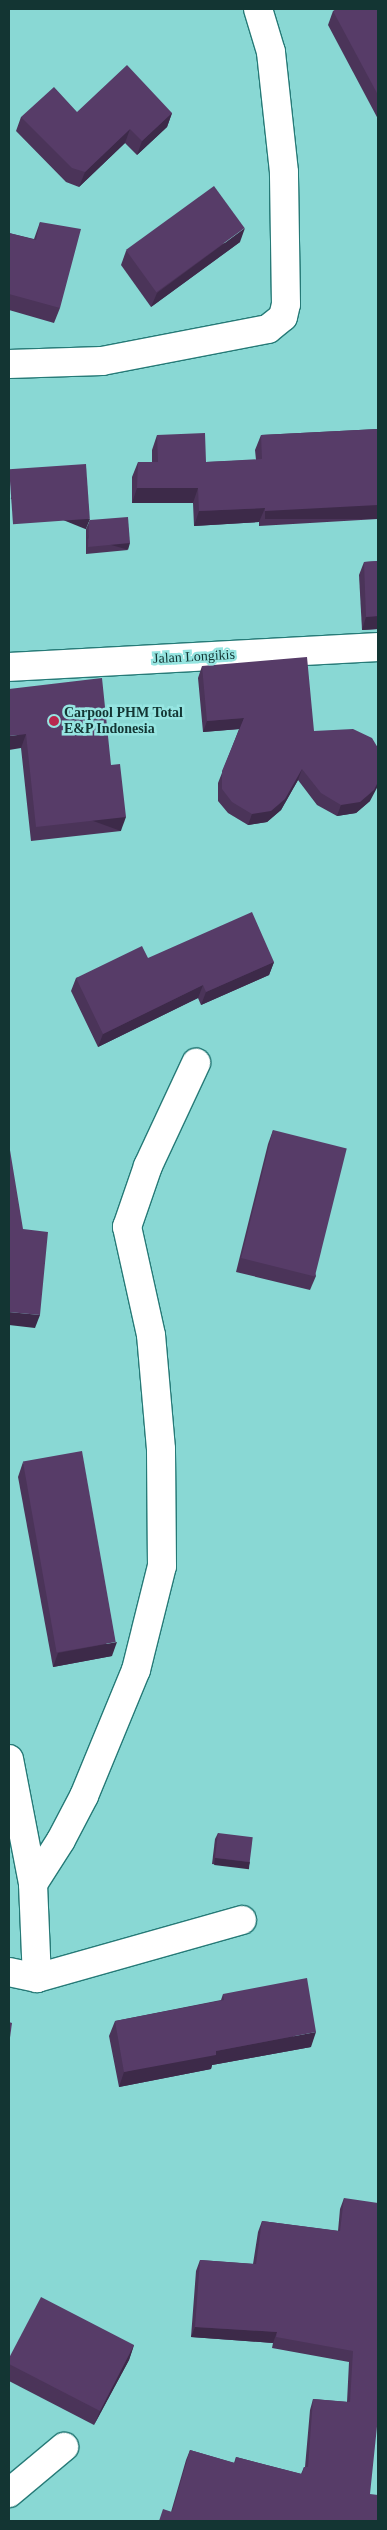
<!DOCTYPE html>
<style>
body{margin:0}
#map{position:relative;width:387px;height:2530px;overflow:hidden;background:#89d8d4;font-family:"Times New Roman",serif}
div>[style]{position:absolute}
.roads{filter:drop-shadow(1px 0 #267a77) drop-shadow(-1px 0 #267a77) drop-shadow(0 1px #267a77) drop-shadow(0 -1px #267a77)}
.minor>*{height:28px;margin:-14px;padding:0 14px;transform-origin:14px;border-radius:14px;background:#fff}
.wall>*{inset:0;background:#4b3459}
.shaded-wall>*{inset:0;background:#3d2a49;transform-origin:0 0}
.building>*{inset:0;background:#573c68;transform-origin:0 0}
.dots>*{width:14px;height:14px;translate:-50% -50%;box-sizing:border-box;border:2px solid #96e5e1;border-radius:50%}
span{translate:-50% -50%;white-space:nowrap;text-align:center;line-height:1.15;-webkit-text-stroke:5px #96e5e1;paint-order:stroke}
.street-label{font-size:14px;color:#133533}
.poi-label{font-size:14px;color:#133533;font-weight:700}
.left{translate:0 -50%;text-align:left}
.frame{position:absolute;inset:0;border:10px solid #133533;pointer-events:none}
</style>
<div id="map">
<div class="roads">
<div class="minor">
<i style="left:9px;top:364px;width:93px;rotate:-1.8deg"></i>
<i style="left:102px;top:361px;width:169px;rotate:-10.9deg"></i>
<i style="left:268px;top:329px;width:19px;rotate:-39deg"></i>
<i style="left:283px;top:317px;width:13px;rotate:-77deg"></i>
<i style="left:286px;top:304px;width:132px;rotate:-90.9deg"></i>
<i style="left:284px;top:172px;width:121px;rotate:-96.2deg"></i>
<i style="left:271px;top:52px;width:45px;rotate:-106.8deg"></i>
<i style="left:9px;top:667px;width:370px;rotate:-3.1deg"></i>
<i style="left:9px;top:1759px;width:127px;rotate:79.1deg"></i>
<i style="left:33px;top:1884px;width:94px;rotate:87.6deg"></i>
<i style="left:33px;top:1884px;width:52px;rotate:-57.5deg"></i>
<i style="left:61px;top:1840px;width:50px;rotate:-62.4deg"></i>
<i style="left:84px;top:1796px;width:136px;rotate:-67.6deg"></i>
<i style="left:136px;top:1670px;width:107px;rotate:-76deg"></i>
<i style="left:162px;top:1566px;width:117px;rotate:-90.5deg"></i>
<i style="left:161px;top:1449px;width:114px;rotate:-95deg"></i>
<i style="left:151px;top:1335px;width:111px;rotate:-102.5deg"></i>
<i style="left:127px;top:1227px;width:65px;rotate:-71deg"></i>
<i style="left:148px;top:1166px;width:114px;rotate:-65deg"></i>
<i style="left:9px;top:1972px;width:29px;rotate:12deg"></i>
<i style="left:37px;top:1978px;width:213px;rotate:-15.8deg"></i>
<i style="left:9px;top:2493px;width:72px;rotate:-39.9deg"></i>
</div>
</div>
<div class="wall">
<i style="clip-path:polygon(378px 9px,378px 119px,328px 25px,333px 11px)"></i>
<i style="clip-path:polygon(77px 112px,172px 113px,167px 127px,137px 155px,125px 143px,79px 187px,66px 182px,16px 131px,21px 117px)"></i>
<i style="clip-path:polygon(40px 222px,60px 308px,54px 323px,9px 310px,9px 233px,34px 239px)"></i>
<i style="clip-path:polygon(240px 242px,151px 307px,121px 265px,126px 251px)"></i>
<i style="clip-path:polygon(378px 429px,378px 519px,259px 526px,259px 522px,194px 526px,193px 503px,132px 503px,132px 477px,138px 462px,152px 462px,152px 450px,157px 435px,206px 462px,256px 460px,255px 450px,261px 435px)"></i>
<i style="clip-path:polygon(90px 520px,128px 550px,86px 554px,86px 529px)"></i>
<i style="clip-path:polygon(378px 561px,378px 629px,362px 630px,359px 575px,364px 562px)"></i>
<i style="clip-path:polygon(202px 666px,314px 731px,370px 801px,356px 813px,337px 816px,317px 805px,298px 780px,281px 810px,267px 822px,248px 825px,228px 813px,218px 801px,218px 783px,239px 729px,203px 732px,198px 678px)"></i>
<i style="clip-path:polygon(9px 689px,111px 765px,121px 831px,31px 841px,21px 748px)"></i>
<i style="clip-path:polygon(148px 958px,274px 962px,269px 975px,201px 1005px,198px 998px,98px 1047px,71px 991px,76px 978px)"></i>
<i style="clip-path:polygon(273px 1130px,316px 1276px,310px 1290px,236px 1272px,268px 1144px)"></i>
<i style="clip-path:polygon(23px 1462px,112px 1656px,53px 1667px,18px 1477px)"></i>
<i style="clip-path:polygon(218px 1833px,250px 1862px,248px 1868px,212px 1864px,215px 1839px)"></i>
<i style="clip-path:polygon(223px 1994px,311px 2047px,212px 2065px,211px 2069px,119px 2087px,109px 2036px,115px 2021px,221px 2000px)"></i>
<i style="clip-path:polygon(344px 2198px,370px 2494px,171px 2512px,186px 2460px,190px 2450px,234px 2463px,236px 2457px,301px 2474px,304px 2467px,305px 2467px,310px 2410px,313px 2399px,347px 2402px,349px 2362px,272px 2348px,273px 2343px,191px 2337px,196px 2271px,200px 2260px,253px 2264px,258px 2232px,262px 2221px,338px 2231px,340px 2209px)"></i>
<i style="clip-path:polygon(134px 2345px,129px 2360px,94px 2425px,9px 2381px,9px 2358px)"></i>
</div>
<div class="shaded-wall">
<i style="clip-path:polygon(172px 113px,167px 127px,137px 155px,142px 141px)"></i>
<i style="clip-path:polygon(130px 129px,125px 143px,79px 187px,85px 172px)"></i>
<i style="clip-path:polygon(245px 228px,240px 242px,151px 307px,157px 293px)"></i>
<i style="clip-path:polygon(137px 488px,198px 488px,193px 503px,132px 503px)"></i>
<i style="left:378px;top:505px;width:14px;height:113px;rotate:90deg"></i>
<i style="clip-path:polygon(265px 508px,259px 522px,194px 526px,199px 511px)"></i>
<i style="left:90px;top:519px;width:11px;height:81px;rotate:112deg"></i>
<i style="left:130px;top:543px;width:7px;height:42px;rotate:106deg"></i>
<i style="clip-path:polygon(378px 616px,378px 629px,362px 630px,366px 617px)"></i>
<i style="clip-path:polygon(244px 718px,240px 729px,203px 732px,207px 721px)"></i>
<i style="clip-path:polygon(26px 734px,21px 748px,9px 750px,9px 736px)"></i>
<i style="clip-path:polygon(302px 769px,298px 780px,281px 810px,267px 822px,248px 825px,252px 814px)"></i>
<i style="clip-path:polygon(378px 782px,378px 786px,370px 801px,356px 813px,337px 816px,341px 805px)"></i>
<i style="left:126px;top:817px;width:15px;height:91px;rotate:110deg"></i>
<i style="clip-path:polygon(274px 962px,269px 975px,201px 1005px,206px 992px)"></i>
<i style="clip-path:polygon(203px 985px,198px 998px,98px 1047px,103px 1034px)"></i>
<i style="clip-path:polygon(9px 1312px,40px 1315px,35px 1328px,9px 1325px)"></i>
<i style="clip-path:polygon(117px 1642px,112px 1656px,53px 1667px,58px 1653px)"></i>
<i style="left:215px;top:1858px;width:35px;height:7px;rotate:7deg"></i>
<i style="clip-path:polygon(316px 2032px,311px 2047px,212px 2065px,211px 2069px,119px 2087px,124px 2072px,216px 2051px)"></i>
<i style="clip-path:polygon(195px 2327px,277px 2332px,273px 2343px,191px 2337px)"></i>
<i style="clip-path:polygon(134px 2345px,129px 2360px,94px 2425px,100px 2411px)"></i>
</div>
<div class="building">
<i style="clip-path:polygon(336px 9px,378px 9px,378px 95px,333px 11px)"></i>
<i style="clip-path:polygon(127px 65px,172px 113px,142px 141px,130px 129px,85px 172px,72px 168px,21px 117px,54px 87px,77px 112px)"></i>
<i style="left:214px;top:186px;width:52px;height:109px;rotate:54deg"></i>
<i style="clip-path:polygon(40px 222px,81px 229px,60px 308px,9px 294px,9px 233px,36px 240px)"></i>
<i style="clip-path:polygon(378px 429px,378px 505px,265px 511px,265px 508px,199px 511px,198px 488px,137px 488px,138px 462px,158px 462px,157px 435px,205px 433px,206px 462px,262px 459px,261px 435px)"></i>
<i style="left:86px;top:464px;width:55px;height:77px;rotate:86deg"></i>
<i style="clip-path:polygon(128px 517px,130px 543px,88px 547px,89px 522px,90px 520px)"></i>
<i style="clip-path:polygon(378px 561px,378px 616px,366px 617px,364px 562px)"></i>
<i style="clip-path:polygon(307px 657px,314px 731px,353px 729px,372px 738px,378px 748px,378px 782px,374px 790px,360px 802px,341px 805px,321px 793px,302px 769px,285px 799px,271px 811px,252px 814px,232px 802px,222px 789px,222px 771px,244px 718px,207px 721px,202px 666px)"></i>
<i style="clip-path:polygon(102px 678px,111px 765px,120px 764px,126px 817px,36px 827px,26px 734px,9px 736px,9px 689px)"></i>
<i style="clip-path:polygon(252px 912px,274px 962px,206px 992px,203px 985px,103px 1034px,76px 978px,142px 946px,148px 958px)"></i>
<i style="left:273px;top:1130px;width:76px;height:132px;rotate:14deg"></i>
<i style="clip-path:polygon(9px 1144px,23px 1229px,48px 1232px,40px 1315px,9px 1312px)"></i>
<i style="left:82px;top:1451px;width:194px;height:60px;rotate:80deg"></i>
<i style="left:218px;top:1833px;width:35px;height:25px;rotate:7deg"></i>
<i style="clip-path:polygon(307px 1978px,316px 2032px,216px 2051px,216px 2055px,124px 2072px,115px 2021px,224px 2000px,223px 1994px)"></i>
<i style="clip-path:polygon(9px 2022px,12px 2023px,9px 2045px)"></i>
<i style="clip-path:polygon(344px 2198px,378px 2203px,378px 2417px,370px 2494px,378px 2495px,378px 2521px,159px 2521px,163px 2509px,172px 2512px,190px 2450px,235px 2463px,236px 2457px,302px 2474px,304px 2467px,308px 2467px,313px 2399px,350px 2402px,353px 2351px,276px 2337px,277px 2332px,195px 2327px,200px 2260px,256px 2264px,262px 2221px,340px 2231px)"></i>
<i style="clip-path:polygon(41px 2297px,134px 2345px,100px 2411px,9px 2364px,9px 2358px)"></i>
</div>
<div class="dots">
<i style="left:54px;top:721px;background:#b8284e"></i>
</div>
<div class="street-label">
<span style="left:194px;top:657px;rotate:-3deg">Jalan Longikis</span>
</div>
<div class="poi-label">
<span class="left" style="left:64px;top:721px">Carpool PHM Total<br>E&amp;P Indonesia</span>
</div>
<div class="frame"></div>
</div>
